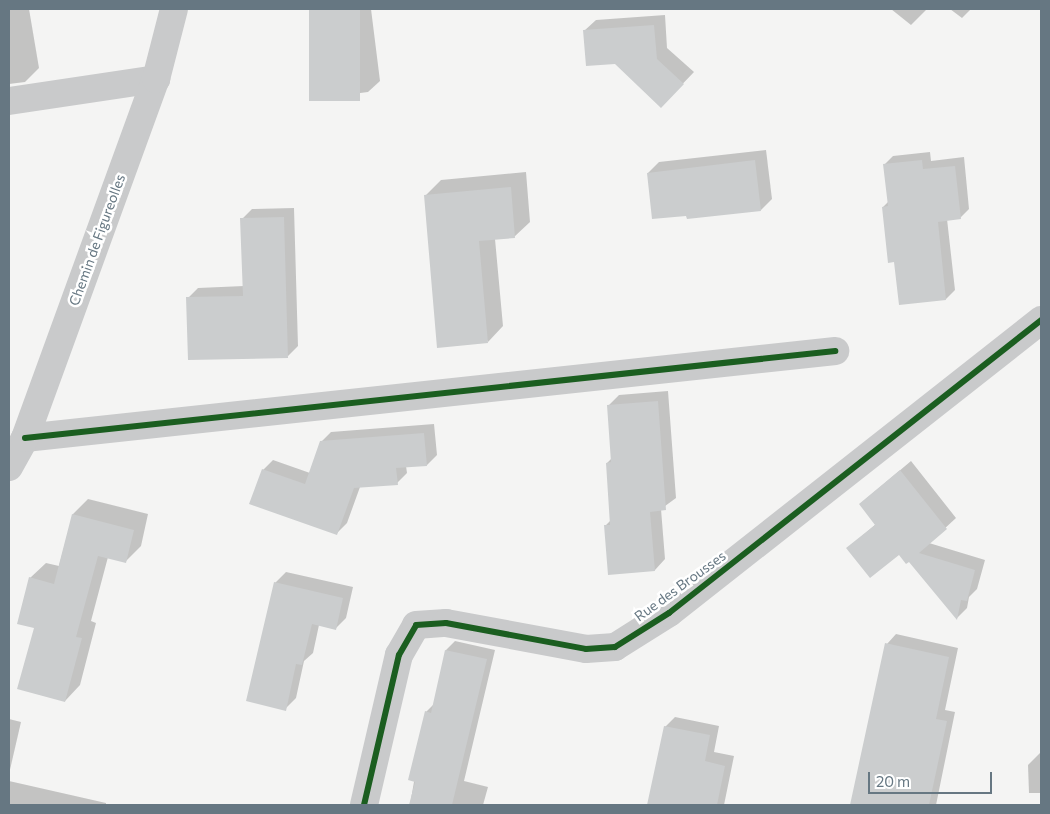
<!DOCTYPE html>
<style>
body{margin:0}
#map{position:relative;width:1050px;height:814px;overflow:hidden;background:#f4f4f3;font-family:Commissioner,sans-serif}
div>[style]{position:absolute}
.shadow>*{inset:0;background:#0003}
.building>*{inset:0;background:#cbcdce;transform-origin:0 0}
.street>*{height:28px;margin:-14px;padding:0 14px;transform-origin:14px;border-radius:14px;background:#c9cacb}
.cycleway>*{height:6px;margin:-3px;padding:0 3px;transform-origin:3px;border-radius:3px;background:#1b5e20}
span{translate:-50% -50%;white-space:nowrap;text-align:center;line-height:1.15;-webkit-text-stroke:5px #fff;paint-order:stroke}
.street-label{font-size:14px;color:#667782}
.frame{position:absolute;inset:0;border:10px solid #667782;pointer-events:none}
.scale{position:absolute;left:868px;top:772px;width:124px;height:22px;box-sizing:border-box;border:2px solid #667782;border-top:0;padding-left:6px;font-size:15px;line-height:18px;white-space:nowrap;color:#667782;-webkit-text-stroke:4px #fff;paint-order:stroke}
</style>
<div id="map">
<div class="shadow">
<i style="clip-path:polygon(9px 9px,29px 9px,39px 68px,25px 82px,9px 84px)"></i>
<i style="clip-path:polygon(310px 9px,371px 9px,380px 81px,368px 92px,321px 98px)"></i>
<i style="clip-path:polygon(891px 9px,927px 9px,911px 25px)"></i>
<i style="clip-path:polygon(950px 9px,971px 9px,962px 18px)"></i>
<i style="clip-path:polygon(665px 15px,667px 48px,694px 72px,671px 96px,584px 31px,596px 20px)"></i>
<i style="clip-path:polygon(766px 150px,772px 199px,761px 210px,648px 173px,659px 162px)"></i>
<i style="clip-path:polygon(930px 152px,931px 161px,964px 157px,969px 209px,960px 218px,947px 219px,955px 290px,946px 299px,900px 304px,895px 261px,883px 207px,889px 201px,885px 164px,893px 156px)"></i>
<i style="clip-path:polygon(526px 172px,530px 222px,514px 237px,495px 239px,503px 326px,488px 342px,426px 195px,441px 180px)"></i>
<i style="clip-path:polygon(294px 208px,298px 346px,288px 356px,188px 298px,198px 288px,244px 286px,242px 219px,252px 209px)"></i>
<i style="clip-path:polygon(668px 391px,676px 498px,661px 509px,665px 559px,655px 570px,609px 574px,605px 526px,611px 520px,607px 463px,612px 458px,608px 406px,619px 395px)"></i>
<i style="clip-path:polygon(434px 424px,437px 455px,427px 465px,406px 466px,407px 473px,397px 483px,360px 487px,347px 523px,337px 533px,263px 470px,273px 460px,310px 473px,321px 442px,331px 432px)"></i>
<i style="clip-path:polygon(911px 461px,956px 518px,929px 543px,985px 560px,977px 589px,969px 597px,967px 608px,957px 618px,909px 560px,899px 553px,848px 548px,876px 524px,860px 504px)"></i>
<i style="clip-path:polygon(88px 499px,148px 514px,141px 546px,125px 562px,108px 557px,91px 621px,96px 623px,80px 685px,65px 701px,35px 627px,30px 578px,46px 563px,59px 566px,73px 514px)"></i>
<i style="clip-path:polygon(286px 572px,353px 587px,346px 618px,335px 629px,319px 625px,313px 653px,304px 661px,296px 698px,285px 709px,275px 583px)"></i>
<i style="clip-path:polygon(896px 634px,958px 648px,945px 710px,955px 712px,936px 805px,852px 803px,887px 644px)"></i>
<i style="clip-path:polygon(455px 641px,495px 650px,464px 781px,488px 787px,483px 805px,410px 805px,426px 712px,434px 704px,446px 650px)"></i>
<i style="clip-path:polygon(675px 717px,719px 726px,714px 752px,734px 756px,724px 805px,649px 805px,665px 727px)"></i>
<i style="clip-path:polygon(9px 719px,21px 722px,9px 774px)"></i>
<i style="clip-path:polygon(1041px 752px,1041px 793px,1029px 793px,1028px 765px)"></i>
<i style="clip-path:polygon(9px 781px,106px 803px,106px 805px,9px 805px)"></i>
</div>
<div class="building">
<i style="left:309px;top:9px;width:51px;height:92px"></i>
<i style="clip-path:polygon(654px 25px,657px 59px,684px 84px,661px 108px,615px 64px,586px 66px,583px 30px)"></i>
<i style="clip-path:polygon(755px 160px,761px 211px,687px 219px,686px 216px,652px 219px,647px 173px)"></i>
<i style="clip-path:polygon(922px 160px,923px 169px,955px 166px,961px 219px,938px 222px,946px 300px,899px 305px,894px 262px,888px 263px,882px 207px,888px 206px,883px 164px)"></i>
<i style="clip-path:polygon(511px 187px,515px 238px,479px 241px,488px 343px,437px 348px,424px 195px)"></i>
<i style="clip-path:polygon(284px 217px,288px 358px,188px 360px,186px 297px,243px 296px,240px 218px)"></i>
<i style="clip-path:polygon(658px 401px,666px 510px,650px 512px,655px 571px,608px 575px,604px 525px,610px 525px,606px 463px,611px 462px,607px 405px)"></i>
<i style="clip-path:polygon(424px 433px,427px 466px,396px 468px,398px 485px,354px 488px,337px 535px,249px 504px,262px 469px,305px 484px,320px 441px)"></i>
<i style="clip-path:polygon(900px 470px,947px 529px,919px 553px,975px 570px,967px 601px,961px 600px,957px 620px,909px 562px,906px 564px,899px 555px,870px 578px,846px 548px,875px 525px,859px 504px)"></i>
<i style="clip-path:polygon(72px 514px,134px 530px,126px 563px,98px 556px,76px 637px,82px 638px,65px 702px,17px 689px,34px 628px,17px 624px,29px 577px,54px 584px)"></i>
<i style="clip-path:polygon(274px 582px,343px 598px,336px 630px,312px 624px,302px 665px,296px 664px,286px 711px,246px 701px)"></i>
<i style="clip-path:polygon(885px 643px,949px 657px,936px 719px,947px 721px,929px 805px,850px 805px)"></i>
<i style="clip-path:polygon(445px 650px,487px 659px,452px 805px,409px 805px,415px 782px,408px 780px,425px 711px,431px 713px)"></i>
<i style="clip-path:polygon(664px 726px,710px 735px,705px 761px,725px 766px,717px 805px,647px 805px)"></i>
</div>
<div class="street">
<i style="left:9px;top:101px;width:149px;rotate:-8.5deg"></i>
<i style="left:25px;top:438px;width:815px;rotate:-6.13deg"></i>
<i style="left:9px;top:467px;width:33px;rotate:-61deg"></i>
<i style="left:25px;top:438px;width:382px;rotate:-70deg"></i>
<i style="left:156px;top:79px;width:72px;rotate:-75.6deg"></i>
<i style="left:364px;top:805px;width:154px;rotate:-76.9deg"></i>
<i style="left:399px;top:655px;width:34px;rotate:-60deg"></i>
<i style="left:416px;top:625px;width:30px;rotate:-4deg"></i>
<i style="left:446px;top:623px;width:142px;rotate:10.5deg"></i>
<i style="left:586px;top:649px;width:29px;rotate:-4deg"></i>
<i style="left:615px;top:647px;width:64px;rotate:-32.2deg"></i>
<i style="left:669px;top:613px;width:474px;rotate:-38.2deg"></i>
</div>
<div class="cycleway">
<i style="left:25px;top:438px;width:815px;rotate:-6.13deg"></i>
<i style="left:364px;top:805px;width:154px;rotate:-76.9deg"></i>
<i style="left:399px;top:655px;width:34px;rotate:-60deg"></i>
<i style="left:416px;top:625px;width:30px;rotate:-4deg"></i>
<i style="left:446px;top:623px;width:142px;rotate:10.5deg"></i>
<i style="left:586px;top:649px;width:29px;rotate:-4deg"></i>
<i style="left:615px;top:647px;width:64px;rotate:-32.2deg"></i>
<i style="left:669px;top:613px;width:474px;rotate:-38.2deg"></i>
</div>
<div class="street-label">
<span style="left:97px;top:240px;rotate:-70deg">Chemin de Figureolles</span>
<span style="left:680px;top:586px;rotate:-36deg">Rue des Brousses</span>
</div>
<div class="frame"></div>
<div class="scale">20 m</div>
</div>
